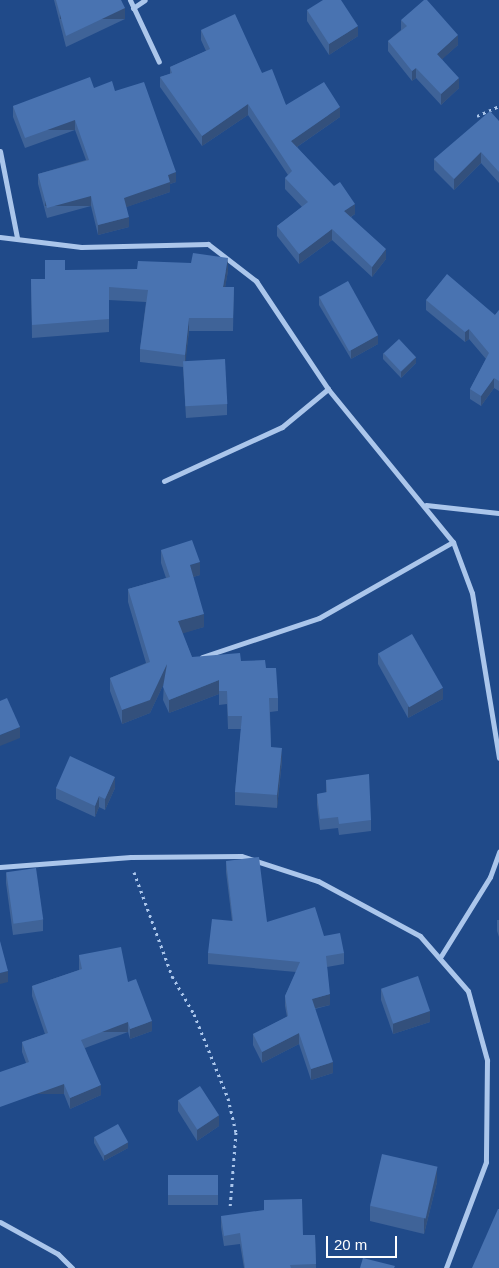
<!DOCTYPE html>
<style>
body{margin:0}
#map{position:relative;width:499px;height:1268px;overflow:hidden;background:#204a89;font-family:Helvetica,sans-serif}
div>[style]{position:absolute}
.path>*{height:3px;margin-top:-1.5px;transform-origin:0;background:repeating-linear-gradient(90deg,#abc6eb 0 2.5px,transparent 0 6.5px)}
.minor>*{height:5px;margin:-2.5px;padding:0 2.5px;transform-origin:2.5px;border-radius:2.5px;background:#abc6eb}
.wall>*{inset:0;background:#3f6398;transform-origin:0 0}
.shaded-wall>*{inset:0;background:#33507c;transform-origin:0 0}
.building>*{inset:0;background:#4973b1;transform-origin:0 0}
span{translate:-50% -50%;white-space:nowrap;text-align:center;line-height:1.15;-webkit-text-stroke:5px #204a89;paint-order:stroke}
.scale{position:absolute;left:326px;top:1236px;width:71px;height:22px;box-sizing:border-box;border:2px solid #fff;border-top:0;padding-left:6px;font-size:15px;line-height:18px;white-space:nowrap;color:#fff;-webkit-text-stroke:4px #204a89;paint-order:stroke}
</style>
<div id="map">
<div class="path">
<i style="left:477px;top:116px;width:24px;rotate:-24deg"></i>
<i style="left:134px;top:872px;width:111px;rotate:69.9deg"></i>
<i style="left:172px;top:976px;width:44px;rotate:59.9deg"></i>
<i style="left:194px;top:1014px;width:91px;rotate:68deg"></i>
<i style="left:228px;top:1098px;width:35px;rotate:77deg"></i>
<i style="left:236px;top:1132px;width:76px;rotate:94.5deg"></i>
</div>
<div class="minor">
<i style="left:130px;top:0;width:68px;rotate:64.9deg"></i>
<i style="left:133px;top:8px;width:14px;rotate:-34deg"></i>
<i style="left:0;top:151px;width:89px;rotate:78.9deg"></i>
<i style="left:0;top:237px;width:82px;rotate:7deg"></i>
<i style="left:81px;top:247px;width:127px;rotate:-1.4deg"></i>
<i style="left:208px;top:244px;width:61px;rotate:37.6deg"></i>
<i style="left:256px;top:281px;width:130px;rotate:56.3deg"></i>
<i style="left:328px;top:389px;width:198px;rotate:50.8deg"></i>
<i style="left:453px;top:542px;width:54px;rotate:69.6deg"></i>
<i style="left:472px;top:593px;width:167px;rotate:80.7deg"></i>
<i style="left:164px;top:481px;width:130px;rotate:-24.6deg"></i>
<i style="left:282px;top:427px;width:60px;rotate:-39.6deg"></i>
<i style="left:426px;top:505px;width:73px;rotate:6.3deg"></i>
<i style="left:202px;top:657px;width:123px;rotate:-18.4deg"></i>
<i style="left:319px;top:618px;width:154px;rotate:-29.6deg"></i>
<i style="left:0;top:867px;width:131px;rotate:-4.4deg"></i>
<i style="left:131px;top:857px;width:110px;rotate:-0.5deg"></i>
<i style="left:241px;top:856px;width:81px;rotate:18deg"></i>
<i style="left:318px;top:881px;width:116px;rotate:28.3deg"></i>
<i style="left:420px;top:936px;width:73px;rotate:48.9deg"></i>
<i style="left:468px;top:991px;width:72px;rotate:74.6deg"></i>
<i style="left:487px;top:1060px;width:102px;rotate:90.6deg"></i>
<i style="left:486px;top:1162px;width:113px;rotate:110.7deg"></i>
<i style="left:441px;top:956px;width:93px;rotate:-58.2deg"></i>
<i style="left:490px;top:877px;width:27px;rotate:-70deg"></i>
<i style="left:0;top:1222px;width:66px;rotate:28.9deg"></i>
<i style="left:58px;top:1254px;width:20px;rotate:45deg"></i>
</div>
<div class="wall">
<i style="clip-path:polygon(54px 0,121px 0,125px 19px,66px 47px)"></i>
<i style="clip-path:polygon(307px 10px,358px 36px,329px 55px,307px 21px)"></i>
<i style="clip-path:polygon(401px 20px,458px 45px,442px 59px,459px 88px,441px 105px,416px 78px,412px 81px,388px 51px,388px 41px,401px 30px)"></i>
<i style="clip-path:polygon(201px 30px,262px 73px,286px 105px,340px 117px,297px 147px,355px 214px,351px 217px,386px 259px,372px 277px,332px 240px,299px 264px,277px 236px,277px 226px,302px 207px,285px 189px,285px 178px,288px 175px,248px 115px,202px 146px,160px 87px,160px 77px,170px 74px,170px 67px,206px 51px,201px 40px)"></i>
<i style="clip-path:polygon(94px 88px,115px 91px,176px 182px,170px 184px,170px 192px,126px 207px,129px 227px,98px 235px,91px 206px,47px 218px,38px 184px,38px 174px,86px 160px,75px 130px,25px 148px,13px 117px,13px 106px)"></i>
<i style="clip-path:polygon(499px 121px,499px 183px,481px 163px,454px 190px,434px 170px,434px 159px)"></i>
<i style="clip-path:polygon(65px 270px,228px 271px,225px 287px,234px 287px,233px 331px,189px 331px,185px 362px,227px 404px,227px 415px,186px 418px,183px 367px,140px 362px,140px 349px,146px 302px,109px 300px,109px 332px,32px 338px,31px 279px,45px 279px)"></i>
<i style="clip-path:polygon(319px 296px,378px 344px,351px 359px,319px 305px)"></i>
<i style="clip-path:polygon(426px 300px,495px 315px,499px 310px,499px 391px,494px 388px,481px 406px,470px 399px,470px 389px,486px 359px,469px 339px,465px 342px,426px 310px)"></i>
<i style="clip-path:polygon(383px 353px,416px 363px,401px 378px,383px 359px)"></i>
<i style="clip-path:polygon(161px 550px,200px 575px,193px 577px,204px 627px,182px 633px,192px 657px,241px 661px,266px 668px,278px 698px,278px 711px,270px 712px,271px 747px,282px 761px,277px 808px,235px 805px,235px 792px,241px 729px,228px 729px,227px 704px,219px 705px,219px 694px,169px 713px,163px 700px,164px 683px,150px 713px,122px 724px,110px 691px,110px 678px,146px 663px,128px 602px,128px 589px,166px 578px,161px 563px)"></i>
<i style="clip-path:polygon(378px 653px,443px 699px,408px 718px,378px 664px)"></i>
<i style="clip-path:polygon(326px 780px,371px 820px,371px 831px,339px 835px,338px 828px,320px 830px,317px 805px,317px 794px,326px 793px)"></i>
<i style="clip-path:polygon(56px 788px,115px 788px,105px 810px,99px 807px,95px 817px,56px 799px)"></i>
<i style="clip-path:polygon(226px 861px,267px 922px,324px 936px,344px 953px,344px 964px,327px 967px,330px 1005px,315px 1009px,333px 1073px,311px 1080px,299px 1044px,262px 1063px,253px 1045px,253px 1034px,287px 1017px,285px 1006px,285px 996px,296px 972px,208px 964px,208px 953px,232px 921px,226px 872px)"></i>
<i style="clip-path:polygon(6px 872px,43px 920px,43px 931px,13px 935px,6px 883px)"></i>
<i style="clip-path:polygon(497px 920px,499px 920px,499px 937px,497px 931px)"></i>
<i style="clip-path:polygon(79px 955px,128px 982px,152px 1031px,130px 1039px,128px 1032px,85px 1048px,101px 1095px,70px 1109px,64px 1094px,26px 1063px,22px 1052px,22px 1042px,45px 1034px,32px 996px,32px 986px,79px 970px)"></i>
<i style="clip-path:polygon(381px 989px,430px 1022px,393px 1034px,381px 1000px)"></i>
<i style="clip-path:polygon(178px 1100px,219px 1126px,197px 1141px,178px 1111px)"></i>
<i style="clip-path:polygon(94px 1137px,128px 1148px,104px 1161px,94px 1143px)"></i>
<i style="left:218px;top:1175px;width:30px;height:50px;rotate:90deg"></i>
<i style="clip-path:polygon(437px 1182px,424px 1234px,370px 1221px,370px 1206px)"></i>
<i style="clip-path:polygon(221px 1216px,303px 1235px,315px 1235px,316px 1268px,244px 1268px,240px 1244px,224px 1246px,221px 1227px)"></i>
</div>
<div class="shaded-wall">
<i style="left:125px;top:8px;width:11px;height:65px;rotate:90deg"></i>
<i style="clip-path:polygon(358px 26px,358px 36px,329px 55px,329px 44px)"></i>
<i style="clip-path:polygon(458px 35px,458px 45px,437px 64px,437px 54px)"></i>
<i style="clip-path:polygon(416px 68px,416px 78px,412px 81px,412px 71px)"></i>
<i style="clip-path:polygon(459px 78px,459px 88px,441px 105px,441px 94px)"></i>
<i style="clip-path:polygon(248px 104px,248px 115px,202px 146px,202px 136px)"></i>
<i style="clip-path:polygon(340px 107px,340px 117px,291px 151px,291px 141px)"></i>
<i style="left:75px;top:120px;width:10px;height:53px;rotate:90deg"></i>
<i style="clip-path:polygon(481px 152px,481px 163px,454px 190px,454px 179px)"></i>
<i style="clip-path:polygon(176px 172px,176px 182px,170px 184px,170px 192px,124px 208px,124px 198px,168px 175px)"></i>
<i style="left:91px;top:196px;width:10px;height:46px;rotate:90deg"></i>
<i style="clip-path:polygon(355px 204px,355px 214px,344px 221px,344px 211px)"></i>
<i style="clip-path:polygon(129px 217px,129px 227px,98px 235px,98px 225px)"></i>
<i style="clip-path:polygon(332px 229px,332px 240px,299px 264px,299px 254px)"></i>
<i style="clip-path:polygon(386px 249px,386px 259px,372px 277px,372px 267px)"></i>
<i style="clip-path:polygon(228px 258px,228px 271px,223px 300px,223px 287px)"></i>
<i style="clip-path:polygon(189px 318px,189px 331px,185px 367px,185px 355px)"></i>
<i style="clip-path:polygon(469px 329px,469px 339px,465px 342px,465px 332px)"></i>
<i style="clip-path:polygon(378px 335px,378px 344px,351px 359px,351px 350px)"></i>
<i style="clip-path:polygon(416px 357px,416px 363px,401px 378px,401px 372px)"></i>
<i style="clip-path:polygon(494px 378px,494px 388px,481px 406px,481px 396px)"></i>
<i style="clip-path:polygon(200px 562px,200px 575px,190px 578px,190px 565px)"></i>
<i style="clip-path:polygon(204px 614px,204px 627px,178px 635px,178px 621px)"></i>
<i style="clip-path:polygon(167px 664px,167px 677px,150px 713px,122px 724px,122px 710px)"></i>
<i style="clip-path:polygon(219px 680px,219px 694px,169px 713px,169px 700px)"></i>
<i style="clip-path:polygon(443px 688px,443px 699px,408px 718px,408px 707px)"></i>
<i style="clip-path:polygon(20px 727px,20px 738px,0 746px,0 735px)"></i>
<i style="clip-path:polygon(282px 748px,282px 761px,277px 808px,277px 795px)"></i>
<i style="clip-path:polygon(115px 777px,115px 788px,105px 810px,105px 799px)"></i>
<i style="clip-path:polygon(99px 796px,99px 807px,95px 817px,95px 806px)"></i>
<i style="clip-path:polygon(8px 971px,8px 982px,0 984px,0 973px)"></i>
<i style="clip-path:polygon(330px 994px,330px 1005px,312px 1009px,312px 999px)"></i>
<i style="clip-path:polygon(430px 1011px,430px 1022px,393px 1034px,393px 1023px)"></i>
<i style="clip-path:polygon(152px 1021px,152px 1031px,130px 1039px,130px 1029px)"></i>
<i style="left:128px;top:1022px;width:10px;height:50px;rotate:90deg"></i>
<i style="clip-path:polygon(299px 1033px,299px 1044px,262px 1063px,262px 1052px)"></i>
<i style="clip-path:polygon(333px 1062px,333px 1073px,311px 1080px,311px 1069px)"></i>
<i style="left:64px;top:1084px;width:10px;height:68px;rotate:90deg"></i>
<i style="clip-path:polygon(101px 1085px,101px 1095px,70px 1109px,70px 1098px)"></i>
<i style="clip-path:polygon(219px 1115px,219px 1126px,197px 1141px,197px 1130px)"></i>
<i style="clip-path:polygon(128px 1142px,128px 1148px,104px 1161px,104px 1155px)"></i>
<i style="clip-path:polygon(437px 1167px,437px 1182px,424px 1234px,424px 1219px)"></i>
</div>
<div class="building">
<i style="clip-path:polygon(56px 0,121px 0,125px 8px,66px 36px)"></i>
<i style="clip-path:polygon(323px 0,341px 0,358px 26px,329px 44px,307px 10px)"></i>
<i style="clip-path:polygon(424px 0,427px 0,458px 35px,437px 54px,459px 78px,441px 94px,416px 68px,412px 71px,388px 41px,407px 26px,401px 20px)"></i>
<i style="clip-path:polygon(235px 14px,262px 73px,272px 69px,286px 105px,324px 82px,340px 107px,291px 141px,334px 186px,340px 182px,355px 204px,344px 211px,386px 249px,372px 267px,332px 229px,299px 254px,277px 226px,308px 202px,285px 178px,292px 171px,248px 104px,202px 136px,160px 77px,172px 73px,170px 67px,210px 49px,201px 30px)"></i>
<i style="clip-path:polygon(90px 77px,94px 88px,112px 81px,115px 91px,144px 82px,176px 172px,168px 175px,170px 182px,124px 198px,129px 217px,98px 225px,91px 196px,47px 208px,38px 174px,89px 160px,75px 120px,25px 138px,13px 106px)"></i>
<i style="clip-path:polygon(490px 111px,499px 121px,499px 172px,481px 152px,454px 179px,434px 159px)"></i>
<i style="clip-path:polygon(193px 253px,228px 258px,223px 287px,234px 287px,233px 318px,189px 318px,185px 355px,140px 349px,148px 290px,109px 287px,109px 319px,32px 325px,31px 279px,45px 279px,45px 260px,65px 260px,65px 270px,137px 269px,138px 261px,191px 263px)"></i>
<i style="clip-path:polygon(447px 274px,495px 315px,499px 310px,499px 381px,494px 378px,481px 396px,470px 389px,489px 353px,469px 329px,465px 332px,426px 300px)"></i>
<i style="left:348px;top:281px;width:62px;height:33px;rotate:61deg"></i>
<i style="left:399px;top:339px;width:25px;height:21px;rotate:47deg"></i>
<i style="left:225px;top:359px;width:45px;height:42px;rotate:87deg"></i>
<i style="clip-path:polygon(192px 540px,200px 562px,190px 565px,204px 614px,178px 621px,192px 657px,240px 653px,241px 661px,265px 660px,266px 668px,276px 668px,278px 698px,269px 698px,271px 747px,282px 748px,277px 795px,235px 792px,242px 716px,228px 716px,227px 691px,219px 691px,219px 680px,169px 700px,163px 687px,167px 664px,150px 700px,122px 710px,110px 678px,150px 662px,128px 589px,170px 577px,161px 550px)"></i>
<i style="left:412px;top:634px;width:62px;height:39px;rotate:60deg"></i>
<i style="clip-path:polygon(7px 698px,20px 727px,0 735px,0 701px)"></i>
<i style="clip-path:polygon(70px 756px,115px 777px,105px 799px,99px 796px,95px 806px,56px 788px)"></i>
<i style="clip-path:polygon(369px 774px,371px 820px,339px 824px,338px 817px,320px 819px,317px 794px,327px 792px,326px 780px)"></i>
<i style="clip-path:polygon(259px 857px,267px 922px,315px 907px,324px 936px,340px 933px,344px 953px,326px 956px,330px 994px,312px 999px,333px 1062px,311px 1069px,299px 1033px,262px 1052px,253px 1034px,288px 1016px,285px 996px,300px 962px,208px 953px,212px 919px,233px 921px,226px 861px)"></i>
<i style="left:36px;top:868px;width:52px;height:30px;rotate:82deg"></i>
<i style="clip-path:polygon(0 941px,8px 971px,0 973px)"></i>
<i style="clip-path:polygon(121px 947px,128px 982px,136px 979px,152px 1021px,130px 1029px,128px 1022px,81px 1040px,101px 1085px,70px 1098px,64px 1084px,0 1107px,0 1072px,29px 1062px,22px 1042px,48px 1033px,32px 986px,82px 969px,79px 955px)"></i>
<i style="left:418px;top:976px;width:37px;height:39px;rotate:71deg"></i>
<i style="left:200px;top:1086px;width:35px;height:26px;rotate:57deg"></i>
<i style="left:118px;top:1124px;width:21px;height:27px;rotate:61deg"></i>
<i style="left:382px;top:1154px;width:57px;height:53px;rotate:13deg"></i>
<i style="left:218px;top:1175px;width:20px;height:50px;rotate:90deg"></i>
<i style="clip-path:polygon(302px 1199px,303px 1235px,315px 1235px,316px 1264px,290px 1265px,291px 1268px,245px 1268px,240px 1233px,224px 1236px,221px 1216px,264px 1210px,264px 1200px)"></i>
<i style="clip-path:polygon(498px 1209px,499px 1209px,499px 1268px,472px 1268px)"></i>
<i style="clip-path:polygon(363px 1258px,395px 1266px,394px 1268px,360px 1268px)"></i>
</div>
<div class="scale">20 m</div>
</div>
